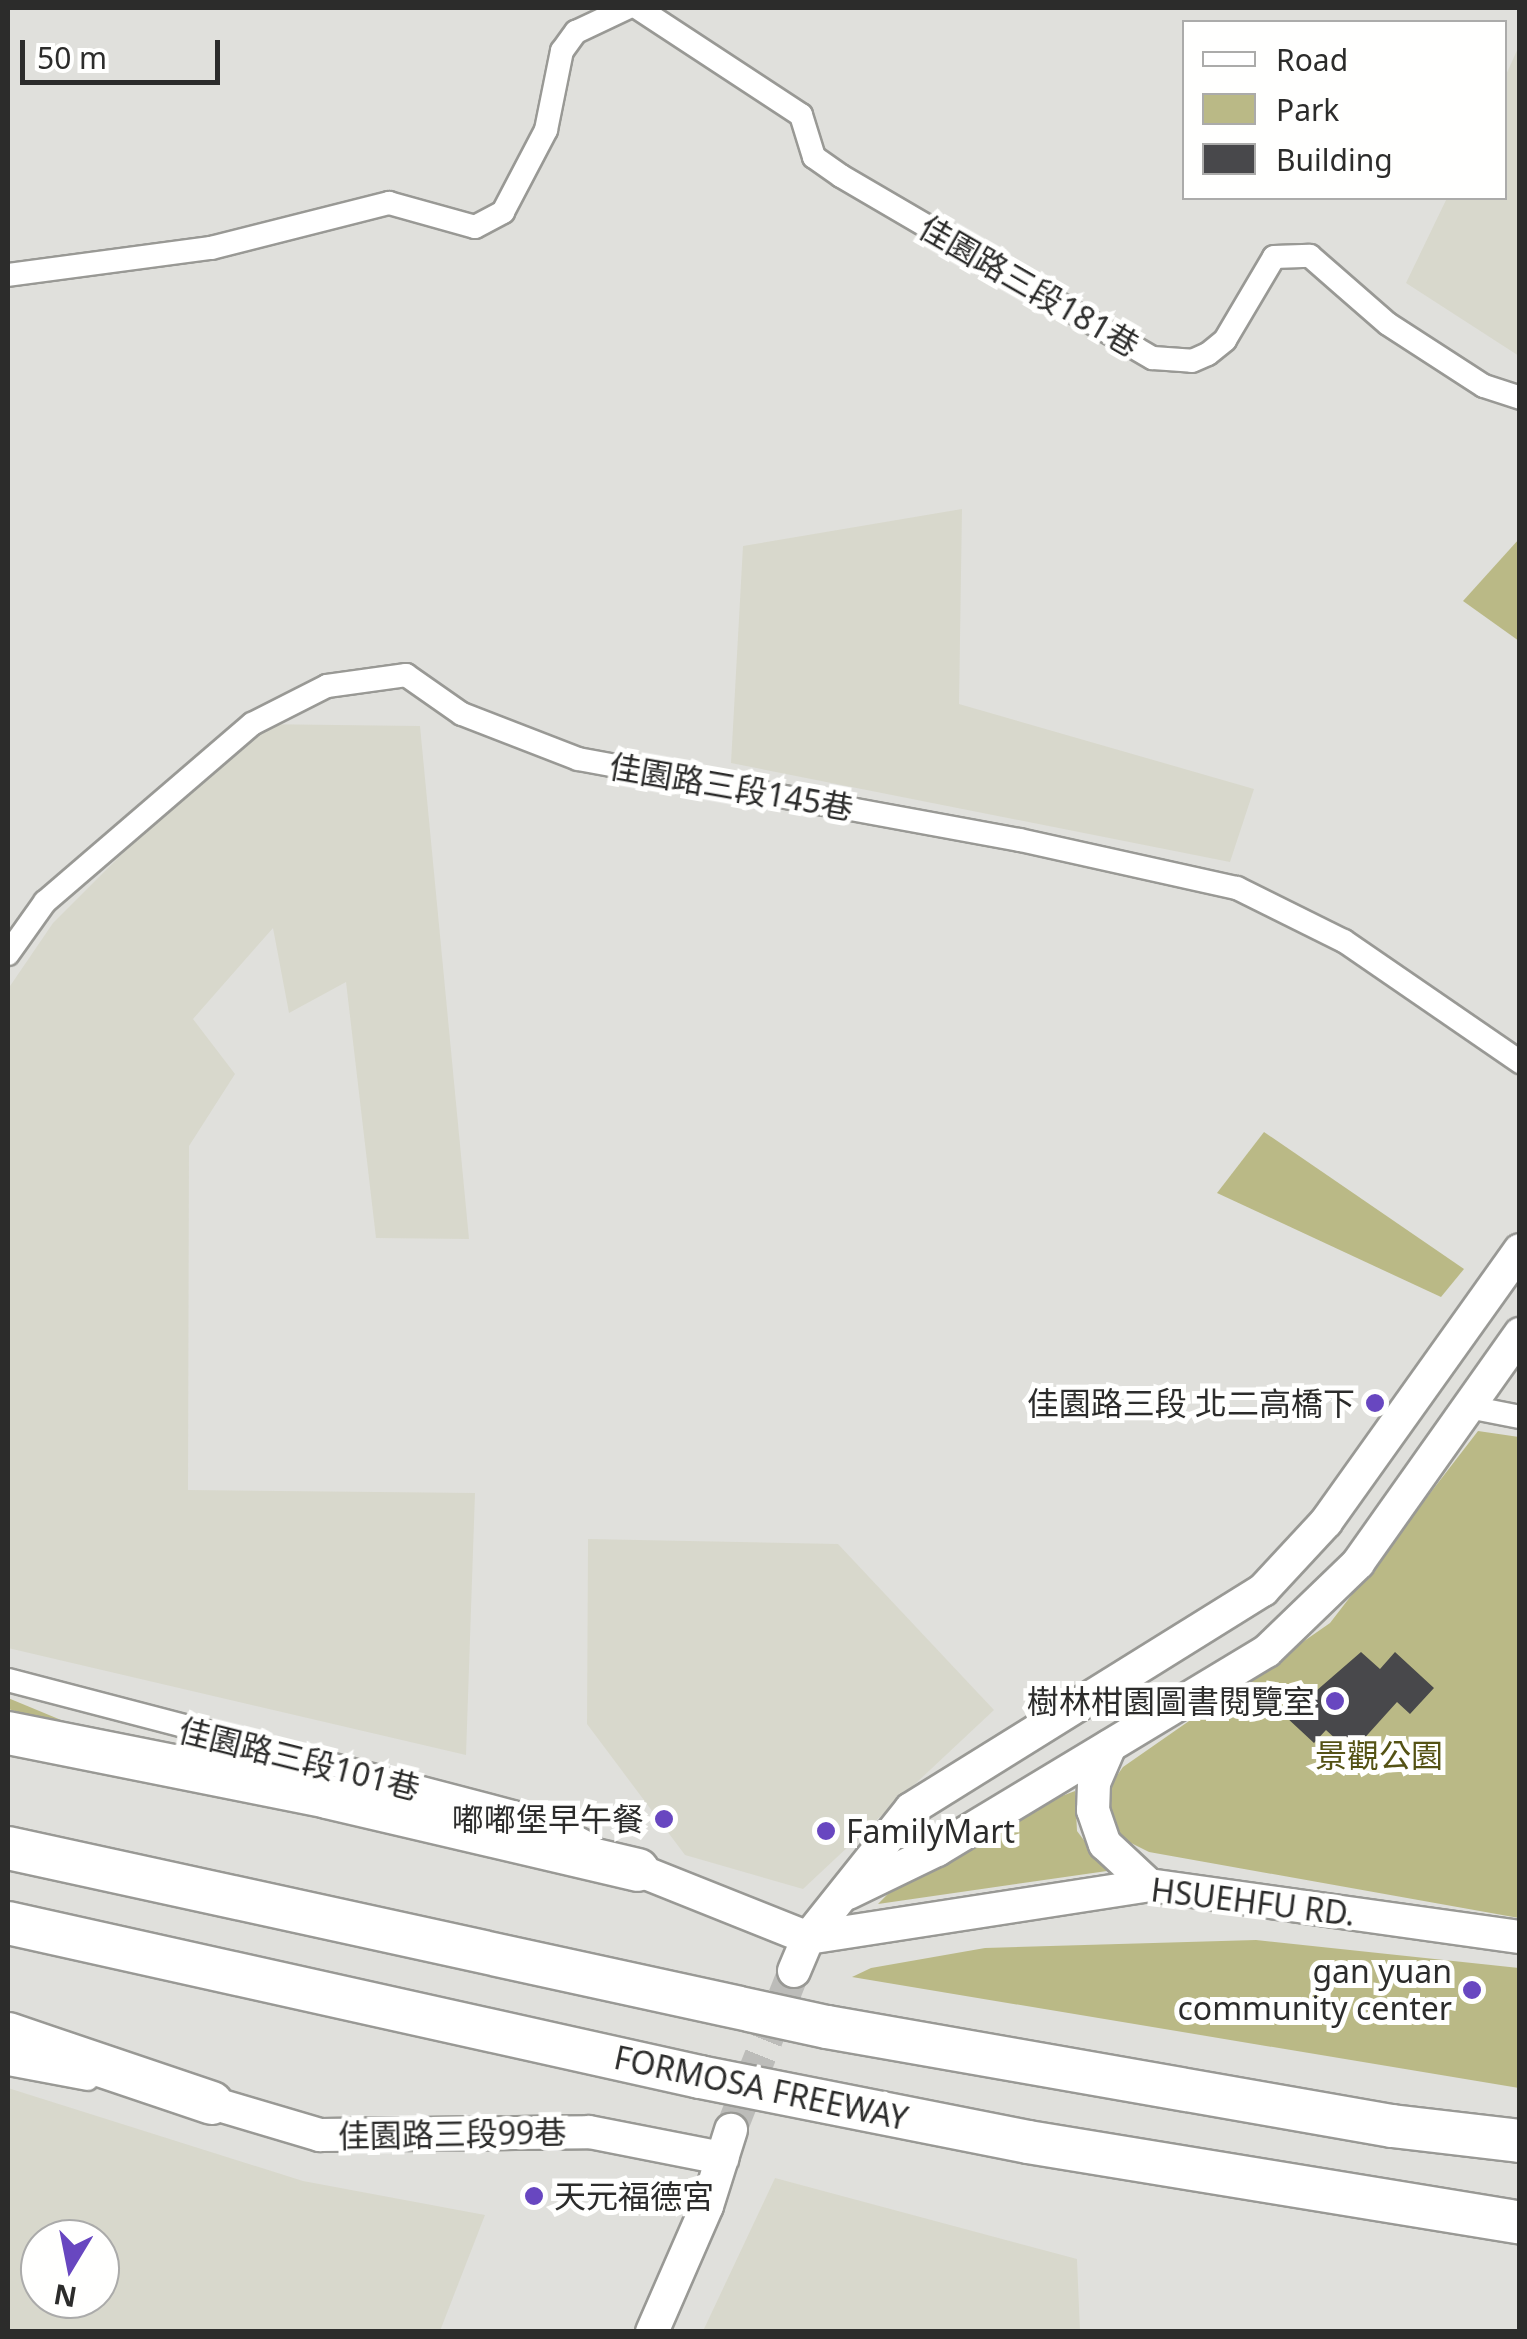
<!DOCTYPE html>
<meta charset="utf-8">
<style>
body{margin:0}
#map{position:relative;width:1527px;height:2339px;overflow:hidden;background:#e0e0dc;font-family:"Noto Sans","Noto Sans TC",sans-serif}
div>[style]{position:absolute}
.built>*{inset:0;background:#d8d8cc}
.green>*{inset:0;background:#bab986}
.building>*{inset:0;background:#48484b}
.secondary-tunnel>*{height:32px;margin-top:-16px;transform-origin:0;background:repeating-linear-gradient(90deg,#bcbcb9 0 32px,transparent 0 48px)}
.roads{filter:drop-shadow(2px 0 #999995) drop-shadow(-2px 0 #999995) drop-shadow(0 2px #999995) drop-shadow(0 -2px #999995)}
.street>*{height:22px;margin:-11px;padding:0 11px;transform-origin:11px;border-radius:11px;background:#fff}
.secondary>*{height:32px;margin:-16px;padding:0 16px;transform-origin:16px;border-radius:16px;background:#fff}
.highway>*{height:42px;margin:-21px;padding:0 21px;transform-origin:21px;border-radius:21px;background:#fff}
.dots>*{width:28px;height:28px;translate:-50% -50%;box-sizing:border-box;border:5px solid #fffffe;border-radius:50%}
span{translate:-50% -50%;white-space:nowrap;text-align:center;line-height:1.15;-webkit-text-stroke:10px #fffffe;paint-order:stroke}
.street-label{font-size:32px;color:#2c2c2b}
.poi-label{font-size:32px;color:#2c2c2b}
.right{translate:-100% -50%;text-align:right}
.left{translate:0 -50%;text-align:left}
.park-label{font-size:32px;color:#545214}
.frame{position:absolute;inset:0;border:10px solid #2c2c2b;pointer-events:none}
.legend{position:absolute;left:1182px;top:20px;width:325px;height:180px;box-sizing:border-box;background:#fffffe;border:2px solid #ababaa;margin:0;padding:12px 18px;list-style:none;font-size:30px;color:#2c2c2b}
.legend li{display:flex;align-items:center;gap:20px;height:50px}
.legend b{width:50px;border:2px solid #ababaa}
.north{position:absolute;left:20px;top:2219px;width:100px;height:100px;box-sizing:border-box;background:#fffffe;border:2px solid #ababaa;border-radius:50%;rotate:190deg;font-size:28px;font-weight:700;line-height:40px;text-align:center;color:#2c2c2b}
.north::after{content:'';display:block;margin:auto;width:35px;height:45px;background:#6847c0;clip-path:polygon(50% 0,100% 100%,50% 72%,0 100%)}
.scale{position:absolute;left:20px;top:40px;width:200px;height:45px;box-sizing:border-box;border:5px solid #2c2c2b;border-top:0;padding-left:12px;font-size:30px;line-height:35px;white-space:nowrap;color:#2c2c2b;-webkit-text-stroke:8px #fffffe;paint-order:stroke}
</style>
<div id="map">
<div class="built">
<i style="clip-path:polygon(1519px 46px,1519px 356px,1406px 283px,1447px 198px,1504px 198px,1505px 77px)"></i>
<i style="clip-path:polygon(962px 509px,959px 704px,1254px 789px,1230px 862px,731px 763px,743px 546px)"></i>
<i style="clip-path:polygon(252px 724px,420px 726px,469px 1239px,376px 1238px,346px 982px,289px 1013px,273px 928px,193px 1019px,235px 1074px,189px 1146px,188px 1490px,475px 1493px,466px 1755px,8px 1648px,8px 989px,53px 923px)"></i>
<i style="clip-path:polygon(588px 1539px,838px 1544px,994px 1710px,803px 1889px,685px 1855px,587px 1724px)"></i>
<i style="clip-path:polygon(evenodd,8px 2088px,303px 2181px,485px 2215px,440px 2331px,8px 2331px,8px 2088px,100px 2239px,100px 2299px,40px 2299px,40px 2239px,100px 2239px)"></i>
<i style="clip-path:polygon(775px 2178px,1077px 2259px,1080px 2331px,703px 2331px)"></i>
</div>
<div class="green">
<i style="clip-path:polygon(1519px 539px,1519px 641px,1463px 601px)"></i>
<i style="clip-path:polygon(1264px 1132px,1464px 1269px,1441px 1297px,1217px 1193px)"></i>
<i style="clip-path:polygon(1478px 1431px,1519px 1437px,1519px 1918px,1149px 1852px,1121px 1838px,1109px 1816px,1109px 1787px,1123px 1767px,1330px 1623px)"></i>
<i style="clip-path:polygon(8px 1698px,90px 1732px,8px 1709px)"></i>
<i style="clip-path:polygon(1075px 1791px,1077px 1831px,1107px 1871px,878px 1904px,938px 1843px)"></i>
<i style="clip-path:polygon(1256px 1940px,1519px 1968px,1519px 2088px,852px 1977px,871px 1968px,985px 1948px)"></i>
</div>
<div class="building">
<i style="clip-path:polygon(1361px 1652px,1380px 1669px,1395px 1652px,1434px 1688px,1410px 1714px,1397px 1702px,1351px 1753px,1326px 1730px,1314px 1743px,1286px 1717px)"></i>
</div>
<div class="secondary-tunnel">
<i style="left:731px;top:2130px;width:171px;rotate:-68.4deg"></i>
</div>
<div class="roads">
<div class="street">
<i style="left:638px;top:8px;width:195px;rotate:33.3deg"></i>
<i style="left:801px;top:115px;width:44px;rotate:72.8deg"></i>
<i style="left:814px;top:157px;width:33px;rotate:35deg"></i>
<i style="left:841px;top:176px;width:361px;rotate:30.3deg"></i>
<i style="left:1153px;top:358px;width:39px;rotate:4deg"></i>
<i style="left:1192px;top:361px;width:17px;rotate:-24deg"></i>
<i style="left:1208px;top:354px;width:22px;rotate:-39deg"></i>
<i style="left:1225px;top:340px;width:96px;rotate:-59.4deg"></i>
<i style="left:1274px;top:257px;width:36px;rotate:-2deg"></i>
<i style="left:1310px;top:256px;width:103px;rotate:41.1deg"></i>
<i style="left:1388px;top:324px;width:114px;rotate:32.9deg"></i>
<i style="left:1484px;top:386px;width:38px;rotate:18deg"></i>
<i style="left:8px;top:275px;width:205px;rotate:-7.6deg"></i>
<i style="left:211px;top:248px;width:184px;rotate:-14.2deg"></i>
<i style="left:389px;top:203px;width:89px;rotate:15.6deg"></i>
<i style="left:475px;top:227px;width:32px;rotate:-28deg"></i>
<i style="left:503px;top:212px;width:93px;rotate:-62.3deg"></i>
<i style="left:546px;top:130px;width:81px;rotate:-78.6deg"></i>
<i style="left:562px;top:51px;width:24px;rotate:-54deg"></i>
<i style="left:576px;top:32px;width:56px;rotate:-25.2deg"></i>
<i style="left:8px;top:954px;width:64px;rotate:-54.6deg"></i>
<i style="left:45px;top:902px;width:273px;rotate:-40.7deg"></i>
<i style="left:252px;top:724px;width:84px;rotate:-26.9deg"></i>
<i style="left:327px;top:686px;width:80px;rotate:-7.9deg"></i>
<i style="left:406px;top:675px;width:68px;rotate:34.9deg"></i>
<i style="left:462px;top:714px;width:124px;rotate:21.2deg"></i>
<i style="left:578px;top:759px;width:449px;rotate:10.4deg"></i>
<i style="left:1020px;top:840px;width:222px;rotate:12.5deg"></i>
<i style="left:1237px;top:888px;width:119px;rotate:26.4deg"></i>
<i style="left:1344px;top:941px;width:214px;rotate:34.5deg"></i>
<i style="left:1469px;top:1407px;width:52px;rotate:11.1deg"></i>
<i style="left:8px;top:1680px;width:554px;rotate:14.64deg"></i>
<i style="left:544px;top:1820px;width:53px;rotate:28deg"></i>
<i style="left:8px;top:2064px;width:81px;rotate:10.6deg"></i>
</div>
<div class="secondary">
<i style="left:1110px;top:1746px;width:40px;rotate:113.4deg"></i>
<i style="left:1094px;top:1783px;width:27px;rotate:92deg"></i>
<i style="left:1093px;top:1810px;width:36px;rotate:71deg"></i>
<i style="left:1105px;top:1844px;width:60px;rotate:43deg"></i>
<i style="left:638px;top:1870px;width:183px;rotate:21.8deg"></i>
<i style="left:848px;top:1893px;width:99px;rotate:-25.8deg"></i>
<i style="left:937px;top:1850px;width:385px;rotate:-31.1deg"></i>
<i style="left:1267px;top:1651px;width:127px;rotate:-44deg"></i>
<i style="left:1358px;top:1563px;width:281px;rotate:-54.7deg"></i>
<i style="left:808px;top:1938px;width:345px;rotate:-8.8deg"></i>
<i style="left:1149px;top:1885px;width:375px;rotate:8deg"></i>
<i style="left:794px;top:1971px;width:36px;rotate:-67deg"></i>
<i style="left:808px;top:1938px;width:165px;rotate:-51.4deg"></i>
<i style="left:911px;top:1809px;width:415px;rotate:-31.9deg"></i>
<i style="left:1263px;top:1590px;width:93px;rotate:-47.2deg"></i>
<i style="left:1326px;top:1522px;width:334px;rotate:-54.5deg"></i>
<i style="left:212px;top:2103px;width:113px;rotate:16.5deg"></i>
<i style="left:320px;top:2135px;width:269px;rotate:-0.6deg"></i>
<i style="left:589px;top:2132px;width:136px;rotate:11.1deg"></i>
<i style="left:652px;top:2332px;width:137px;rotate:-66.4deg"></i>
<i style="left:707px;top:2206px;width:80px;rotate:-72.5deg"></i>
</div>
<div class="highway">
<i style="left:8px;top:1733px;width:325px;rotate:11.3deg"></i>
<i style="left:327px;top:1797px;width:319px;rotate:13.2deg"></i>
<i style="left:8px;top:1848px;width:838px;rotate:12.33deg"></i>
<i style="left:827px;top:2027px;width:574px;rotate:9.94deg"></i>
<i style="left:1392px;top:2126px;width:129px;rotate:6.7deg"></i>
<i style="left:8px;top:1923px;width:709px;rotate:12.55deg"></i>
<i style="left:700px;top:2077px;width:334px;rotate:11.2deg"></i>
<i style="left:1028px;top:2142px;width:499px;rotate:9.3deg"></i>
<i style="left:8px;top:2034px;width:215px;rotate:18.7deg"></i>
</div>
</div>
<div class="dots">
<i style="left:1375px;top:1403px;background:#6847c0"></i>
<i style="left:1335px;top:1701px;background:#6847c0"></i>
<i style="left:664px;top:1819px;background:#6847c0"></i>
<i style="left:826px;top:1831px;background:#6847c0"></i>
<i style="left:1472px;top:1990px;background:#6847c0"></i>
<i style="left:534px;top:2196px;background:#6847c0"></i>
</div>
<div class="street-label">
<span style="left:1029px;top:286px;rotate:30deg">佳園路三段181巷</span>
<span style="left:731px;top:787px;rotate:10deg">佳園路三段145巷</span>
<span style="left:299px;top:1759px;rotate:14deg">佳園路三段101巷</span>
<span style="left:1253px;top:1902px;rotate:7deg">HSUEHFU RD.</span>
<span style="left:761px;top:2088px;rotate:12deg">FORMOSA FREEWAY</span>
<span style="left:452px;top:2134px;rotate:-1deg">佳園路三段99巷</span>
</div>
<div class="poi-label">
<span class="right" style="left:1355px;top:1403px">佳園路三段 北二高橋下</span>
<span class="right" style="left:1315px;top:1701px">樹林柑園圖書閱覽室</span>
<span class="right" style="left:644px;top:1819px">嘟嘟堡早午餐</span>
<span class="left" style="left:846px;top:1831px">FamilyMart</span>
<span class="right" style="left:1452px;top:1990px">gan yuan<br>community center</span>
<span class="left" style="left:554px;top:2196px">天元福德宮</span>
</div>
<div class="park-label">
<span style="left:1379px;top:1755px">景觀公園</span>
</div>
<div class="frame"></div>
<ul class="legend">
<li><b style="height:12px;background:#fff"></b>Road</li>
<li><b style="height:28px;background:#bab986"></b>Park</li>
<li><b style="height:28px;background:#48484b"></b>Building</li>
</ul>
<div class="north">N</div>
<div class="scale">50 m</div>
</div>
